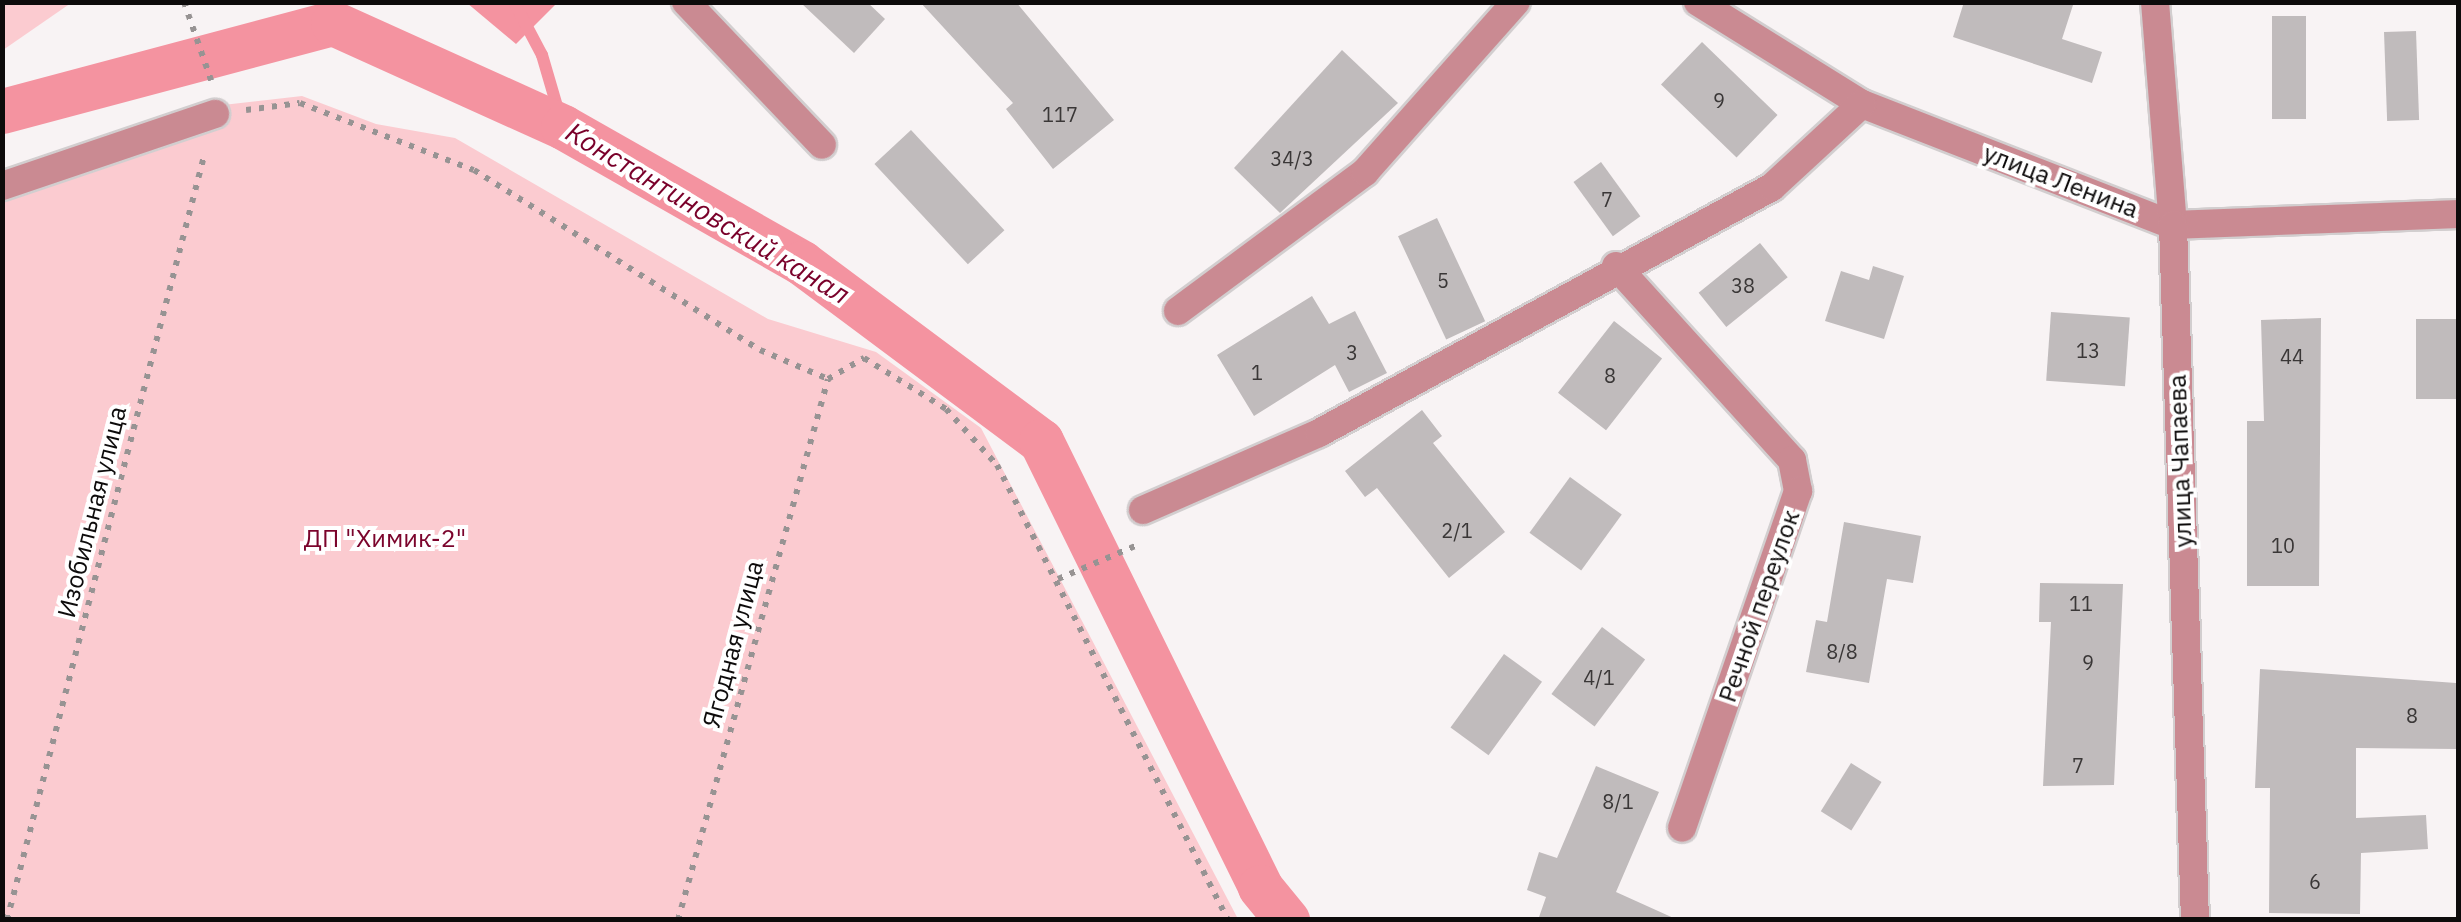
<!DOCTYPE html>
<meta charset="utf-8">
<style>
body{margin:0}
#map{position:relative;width:2461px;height:922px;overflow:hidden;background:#f8f3f4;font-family:"IBM Plex Sans",sans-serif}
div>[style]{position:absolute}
.green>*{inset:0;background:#fbcbd0}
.water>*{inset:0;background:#f493a0}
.stream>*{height:12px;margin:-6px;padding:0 6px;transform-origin:6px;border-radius:6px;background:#f493a0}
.canal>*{height:45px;margin:-22.5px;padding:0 22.5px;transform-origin:22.5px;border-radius:22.5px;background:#f493a0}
.building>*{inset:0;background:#c0bbbc;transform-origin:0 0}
.path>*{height:6px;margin-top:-3px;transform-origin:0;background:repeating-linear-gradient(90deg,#979393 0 5px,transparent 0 13px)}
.roads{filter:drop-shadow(2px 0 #d2cecf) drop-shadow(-2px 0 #d2cecf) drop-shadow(0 2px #d2cecf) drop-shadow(0 -2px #d2cecf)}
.minor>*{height:28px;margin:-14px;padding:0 14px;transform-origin:14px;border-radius:14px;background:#ca8a92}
span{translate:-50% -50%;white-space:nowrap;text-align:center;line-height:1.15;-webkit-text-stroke:8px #fff;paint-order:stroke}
.number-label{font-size:20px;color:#3a3737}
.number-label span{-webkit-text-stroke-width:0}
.street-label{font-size:25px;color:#0d0b0b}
.park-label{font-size:25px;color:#7b042c}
.water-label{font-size:28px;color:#79002a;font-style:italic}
.frame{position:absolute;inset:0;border:5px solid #0d0b0b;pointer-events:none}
</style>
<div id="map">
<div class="green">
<i style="clip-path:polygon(3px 2px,71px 2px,71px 3px,3px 50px)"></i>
<i style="clip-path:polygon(302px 96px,376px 124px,455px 138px,768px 319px,876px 352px,981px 428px,1238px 919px,3px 919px,2px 175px,223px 105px)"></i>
</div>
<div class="water">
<i style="clip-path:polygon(558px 2px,516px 44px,467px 3px,467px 2px)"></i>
</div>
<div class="stream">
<i style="left:514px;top:2px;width:60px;rotate:62.2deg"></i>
<i style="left:542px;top:55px;width:75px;rotate:73.7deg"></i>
</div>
<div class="canal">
<i style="left:2px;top:111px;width:342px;rotate:-14.9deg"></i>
<i style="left:333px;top:23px;width:252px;rotate:24.3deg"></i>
<i style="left:563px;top:127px;width:275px;rotate:29.6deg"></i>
<i style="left:802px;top:263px;width:298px;rotate:36.7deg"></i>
<i style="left:1041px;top:441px;width:497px;rotate:63.8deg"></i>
<i style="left:1260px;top:887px;width:43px;rotate:50.7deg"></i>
</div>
<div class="building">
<i style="clip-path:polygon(800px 2px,867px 2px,885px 19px,854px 53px)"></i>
<i style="clip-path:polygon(920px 2px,1016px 2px,1114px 120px,1053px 169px,1006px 109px,1013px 103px)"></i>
<i style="clip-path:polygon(1964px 2px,2074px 2px,2062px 39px,2102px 52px,2092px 83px,1953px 37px)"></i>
<i style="left:2272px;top:16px;width:34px;height:103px"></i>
<i style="left:2416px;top:31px;width:89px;height:32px;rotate:88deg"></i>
<i style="left:1702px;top:42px;width:105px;height:59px;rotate:44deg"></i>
<i style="clip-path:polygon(1342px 50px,1398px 103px,1280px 213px,1234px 168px)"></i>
<i style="left:911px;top:130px;width:137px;height:50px;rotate:47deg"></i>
<i style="left:1601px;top:162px;width:67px;height:34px;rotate:54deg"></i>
<i style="left:1437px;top:218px;width:114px;height:43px;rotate:65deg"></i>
<i style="left:1760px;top:243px;width:44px;height:79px;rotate:51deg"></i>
<i style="clip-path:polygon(1873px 266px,1904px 276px,1884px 339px,1825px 321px,1841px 271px,1869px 280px)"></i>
<i style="clip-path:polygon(1312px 296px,1329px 324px,1355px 311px,1387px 373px,1349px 392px,1335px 365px,1254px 416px,1217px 355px)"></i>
<i style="left:2051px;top:312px;width:79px;height:69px;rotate:4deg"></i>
<i style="clip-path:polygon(2321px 318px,2319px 586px,2247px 586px,2247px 421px,2264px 421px,2261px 320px)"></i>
<i style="left:2458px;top:319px;width:80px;height:42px;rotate:90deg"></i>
<i style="left:1614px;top:321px;width:61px;height:91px;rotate:38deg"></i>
<i style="clip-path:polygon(1422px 410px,1442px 436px,1433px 443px,1505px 532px,1449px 578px,1377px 488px,1365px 497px,1345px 471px)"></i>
<i style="left:1570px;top:477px;width:64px;height:69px;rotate:36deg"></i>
<i style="clip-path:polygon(1844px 522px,1921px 536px,1913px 583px,1887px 579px,1869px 683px,1806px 672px,1816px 620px,1827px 622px)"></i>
<i style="clip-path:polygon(2040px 583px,2123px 584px,2114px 785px,2043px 786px,2051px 622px,2039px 622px)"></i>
<i style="left:1602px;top:627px;width:54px;height:84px;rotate:37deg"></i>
<i style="left:1504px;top:654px;width:47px;height:91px;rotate:36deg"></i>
<i style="clip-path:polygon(2260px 669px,2456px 683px,2456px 749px,2356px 748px,2356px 818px,2426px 815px,2428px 849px,2361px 853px,2360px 914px,2269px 913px,2270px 788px,2255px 788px)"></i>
<i style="left:1851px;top:763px;width:36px;height:57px;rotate:32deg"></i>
<i style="clip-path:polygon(1596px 766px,1659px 792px,1616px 892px,1678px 920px,1538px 920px,1546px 897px,1527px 890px,1539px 852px,1557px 858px)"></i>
</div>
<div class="path">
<i style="left:184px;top:2px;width:83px;rotate:70.9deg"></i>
<i style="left:246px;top:110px;width:54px;rotate:-7.4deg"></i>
<i style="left:300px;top:103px;width:186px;rotate:21.1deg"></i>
<i style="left:474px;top:170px;width:338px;rotate:32.2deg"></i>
<i style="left:760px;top:350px;width:74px;rotate:23.1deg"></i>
<i style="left:828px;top:379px;width:42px;rotate:-30.3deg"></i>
<i style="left:864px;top:358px;width:97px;rotate:31.9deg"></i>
<i style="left:946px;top:409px;width:76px;rotate:47.7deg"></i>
<i style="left:997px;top:465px;width:510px;rotate:63.08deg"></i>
<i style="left:1058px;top:579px;width:84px;rotate:-23.2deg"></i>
<i style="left:7px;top:920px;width:789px;rotate:-75.54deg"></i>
<i style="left:678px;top:920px;width:561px;rotate:-74.5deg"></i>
</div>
<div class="roads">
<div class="minor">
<i style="left:686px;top:2px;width:197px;rotate:46.4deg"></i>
<i style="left:1698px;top:2px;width:193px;rotate:31.9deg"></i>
<i style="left:1862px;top:104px;width:334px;rotate:21.3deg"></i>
<i style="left:2173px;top:225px;width:285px;rotate:-2.2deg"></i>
<i style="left:2155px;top:2px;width:224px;rotate:85.4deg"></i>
<i style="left:2173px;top:225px;width:695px;rotate:88.19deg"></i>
<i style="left:2px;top:186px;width:225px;rotate:-18.7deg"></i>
<i style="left:1616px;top:266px;width:262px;rotate:47.8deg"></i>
<i style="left:1792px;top:460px;width:32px;rotate:79deg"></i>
<i style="left:1798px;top:491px;width:356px;rotate:109deg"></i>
<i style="left:1178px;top:311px;width:233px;rotate:-36.6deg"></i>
<i style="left:1365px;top:172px;width:227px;rotate:-48.4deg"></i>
<i style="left:1143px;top:510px;width:192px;rotate:-23.6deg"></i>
<i style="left:1319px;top:433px;width:515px;rotate:-28.5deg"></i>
<i style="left:1772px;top:187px;width:122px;rotate:-42.7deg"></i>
</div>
</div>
<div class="number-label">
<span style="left:1719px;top:100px">9</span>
<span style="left:1060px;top:114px">117</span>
<span style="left:1292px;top:158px">34/3</span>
<span style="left:1607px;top:199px">7</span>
<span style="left:1443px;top:280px">5</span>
<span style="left:1743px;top:285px">38</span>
<span style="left:2088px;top:350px">13</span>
<span style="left:1352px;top:352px">3</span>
<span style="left:2292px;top:356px">44</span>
<span style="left:1257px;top:372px">1</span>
<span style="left:1610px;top:375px">8</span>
<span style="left:1457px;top:530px">2/1</span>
<span style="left:2283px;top:545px">10</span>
<span style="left:2081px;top:603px">11</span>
<span style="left:1842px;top:651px">8/8</span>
<span style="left:2088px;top:662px">9</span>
<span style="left:1599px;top:677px">4/1</span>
<span style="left:2412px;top:715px">8</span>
<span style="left:2078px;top:765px">7</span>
<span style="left:1618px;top:801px">8/1</span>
<span style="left:2315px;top:881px">6</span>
</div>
<div class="street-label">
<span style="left:2061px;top:181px;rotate:21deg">улица Ленина</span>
<span style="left:2180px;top:461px;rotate:-92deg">улица Чапаева</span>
<span style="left:92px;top:512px;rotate:-76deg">Изобильная улица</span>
<span style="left:1759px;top:606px;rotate:-71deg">Речной переулок</span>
<span style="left:733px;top:644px;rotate:-75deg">Ягодная улица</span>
</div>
<div class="park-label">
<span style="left:385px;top:538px">ДП "Химик-2"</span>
</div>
<div class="water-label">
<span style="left:708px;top:213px;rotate:31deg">Константиновский канал</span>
</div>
<div class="frame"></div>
</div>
